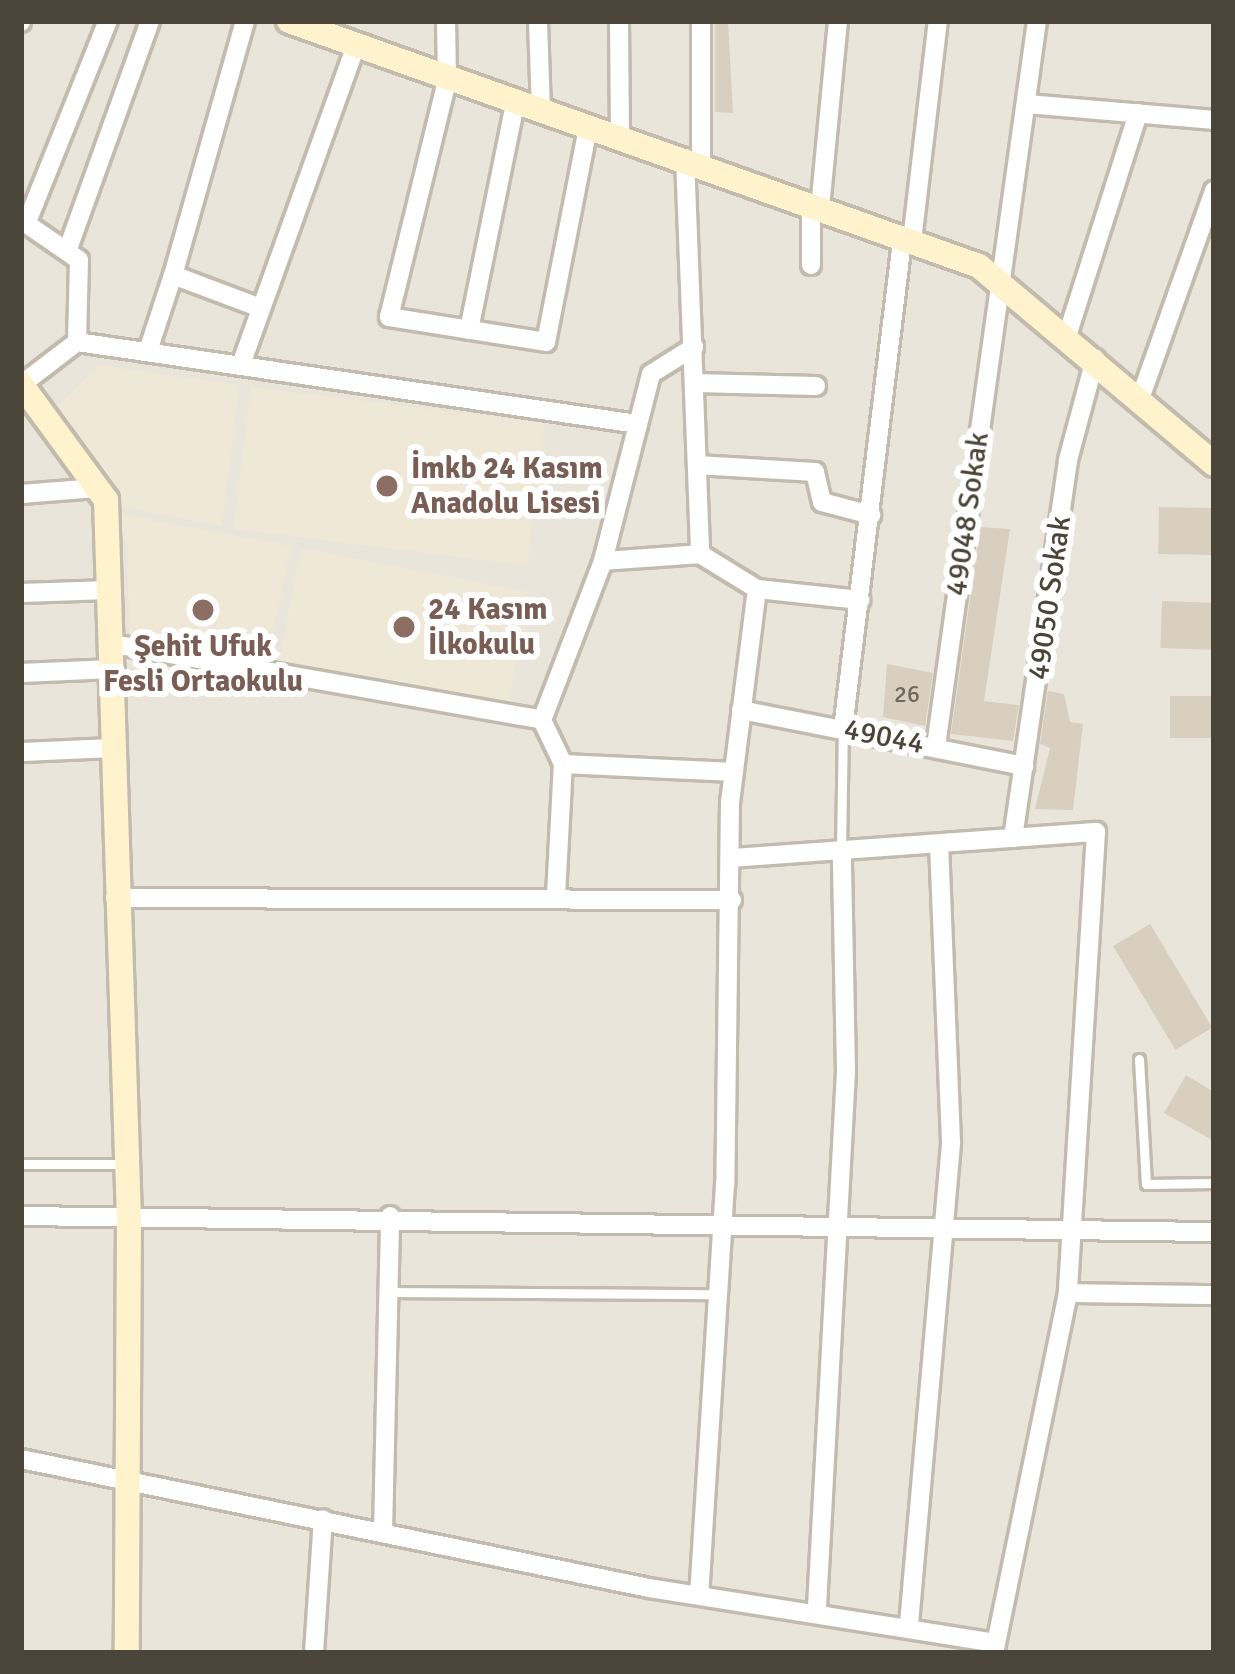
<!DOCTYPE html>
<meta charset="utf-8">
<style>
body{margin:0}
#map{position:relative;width:1235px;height:1674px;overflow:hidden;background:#f6f3ec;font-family:Signika,sans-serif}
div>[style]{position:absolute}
.residential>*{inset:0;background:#eae5da;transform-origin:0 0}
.education>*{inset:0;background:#efe8d6;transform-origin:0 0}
.building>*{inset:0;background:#d8cfc1;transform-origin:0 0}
.roads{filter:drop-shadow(3px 0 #c2bbae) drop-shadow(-3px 0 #c2bbae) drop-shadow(0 3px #c2bbae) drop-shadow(0 -3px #c2bbae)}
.lane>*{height:9px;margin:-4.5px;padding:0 4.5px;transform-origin:4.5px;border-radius:4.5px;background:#fff}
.street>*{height:18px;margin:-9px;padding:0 9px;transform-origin:9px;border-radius:9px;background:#fff}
.secondary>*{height:24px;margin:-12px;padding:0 12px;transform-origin:12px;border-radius:12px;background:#fff3cd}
.dots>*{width:33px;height:33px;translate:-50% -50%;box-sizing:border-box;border:6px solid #fff;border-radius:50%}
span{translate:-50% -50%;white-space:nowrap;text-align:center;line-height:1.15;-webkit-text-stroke:12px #fff;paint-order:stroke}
.number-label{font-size:24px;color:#6e675b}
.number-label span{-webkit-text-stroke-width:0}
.education-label{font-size:30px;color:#785e54;font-weight:700}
.left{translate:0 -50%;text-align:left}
.street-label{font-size:30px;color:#4b4439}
.frame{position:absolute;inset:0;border:24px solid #4b4439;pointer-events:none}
</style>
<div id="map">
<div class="residential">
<i style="left:21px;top:21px;width:1193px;height:1632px"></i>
</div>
<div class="education">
<i style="clip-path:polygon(98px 365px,239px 385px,222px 526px,112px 505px,53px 412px)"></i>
<i style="left:251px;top:387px;width:296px;height:143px;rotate:7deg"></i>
<i style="clip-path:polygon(114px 513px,291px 546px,267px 660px,129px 642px,128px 547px)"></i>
<i style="left:301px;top:548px;width:233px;height:116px;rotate:11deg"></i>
</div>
<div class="building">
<i style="clip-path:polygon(715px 21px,728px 21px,733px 113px,715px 112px)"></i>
<i style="left:1159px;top:507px;width:54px;height:47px;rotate:1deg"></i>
<i style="clip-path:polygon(980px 527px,1010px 529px,984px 701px,1019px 705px,1013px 741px,951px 734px)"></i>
<i style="left:1162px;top:601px;width:52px;height:47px;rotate:2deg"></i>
<i style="clip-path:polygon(887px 664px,933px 673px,925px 726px,883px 717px)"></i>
<i style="clip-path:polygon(1048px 691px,1064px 694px,1070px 722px,1083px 724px,1073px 810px,1035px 809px,1050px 748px,1040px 744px)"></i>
<i style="left:1214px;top:696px;width:42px;height:44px;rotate:90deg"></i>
<i style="left:1150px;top:924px;width:121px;height:43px;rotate:59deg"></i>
<i style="clip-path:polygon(1186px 1075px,1214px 1092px,1214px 1141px,1164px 1113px)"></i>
</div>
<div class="roads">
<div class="lane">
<i style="left:841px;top:850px;width:121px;rotate:-89.1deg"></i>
<i style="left:1139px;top:1059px;width:125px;rotate:86.8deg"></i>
<i style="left:1146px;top:1184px;width:68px;rotate:-0.8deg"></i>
<i style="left:21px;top:1164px;width:106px"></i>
<i style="left:391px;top:1292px;width:324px;rotate:0.4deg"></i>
</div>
<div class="street">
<i style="left:245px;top:21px;width:264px;rotate:105.8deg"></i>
<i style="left:173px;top:275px;width:94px;rotate:20.6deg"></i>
<i style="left:446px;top:21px;width:60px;rotate:89deg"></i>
<i style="left:447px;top:81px;width:243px;rotate:103.8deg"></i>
<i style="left:389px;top:317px;width:159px;rotate:9deg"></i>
<i style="left:546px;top:342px;width:219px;rotate:-78.9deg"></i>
<i style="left:538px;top:21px;width:91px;rotate:88.1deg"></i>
<i style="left:619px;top:21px;width:117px;rotate:89.5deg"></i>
<i style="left:21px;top:22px;width:1px;rotate:-90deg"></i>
<i style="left:1027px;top:104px;width:188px;rotate:4.9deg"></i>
<i style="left:685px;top:158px;width:396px;rotate:87.8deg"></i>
<i style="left:700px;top:554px;width:67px;rotate:31.6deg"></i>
<i style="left:757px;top:589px;width:215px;rotate:97.2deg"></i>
<i style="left:730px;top:802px;width:382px;rotate:90.7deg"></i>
<i style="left:725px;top:1184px;width:412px;rotate:93.6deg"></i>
<i style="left:701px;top:164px;width:143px;rotate:-90deg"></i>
<i style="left:820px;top:208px;width:188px;rotate:-84.5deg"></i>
<i style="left:21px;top:220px;width:70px;rotate:34.6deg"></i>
<i style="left:79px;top:260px;width:82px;rotate:91.4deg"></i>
<i style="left:27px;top:222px;width:217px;rotate:-68.1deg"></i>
<i style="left:912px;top:241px;width:222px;rotate:-83.3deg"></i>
<i style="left:69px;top:246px;width:239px;rotate:-70.2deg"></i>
<i style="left:811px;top:265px;width:61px;rotate:-90deg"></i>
<i style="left:469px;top:330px;width:232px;rotate:-78.5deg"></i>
<i style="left:1067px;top:336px;width:234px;rotate:-72.3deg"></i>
<i style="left:148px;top:351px;width:80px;rotate:-71.8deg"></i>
<i style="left:242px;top:362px;width:331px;rotate:-70.2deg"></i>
<i style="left:695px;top:383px;width:121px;rotate:1.4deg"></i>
<i style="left:22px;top:384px;width:69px;rotate:-37.4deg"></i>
<i style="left:77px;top:342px;width:567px;rotate:8.32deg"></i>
<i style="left:1141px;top:396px;width:218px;rotate:-70.4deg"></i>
<i style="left:697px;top:465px;width:118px;rotate:3.4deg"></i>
<i style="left:815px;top:472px;width:31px;rotate:77deg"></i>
<i style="left:822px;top:502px;width:51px;rotate:14.9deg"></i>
<i style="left:21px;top:494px;width:76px;rotate:-4.5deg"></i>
<i style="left:603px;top:561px;width:193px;rotate:-75.6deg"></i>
<i style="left:651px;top:374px;width:51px;rotate:-32.1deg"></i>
<i style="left:757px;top:589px;width:104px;rotate:6.1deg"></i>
<i style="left:21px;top:593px;width:89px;rotate:-1.9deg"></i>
<i style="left:113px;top:644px;width:436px;rotate:10deg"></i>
<i style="left:542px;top:720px;width:49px;rotate:64.5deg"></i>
<i style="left:563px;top:764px;width:171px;rotate:2.7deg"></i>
<i style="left:21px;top:673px;width:92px;rotate:-2.5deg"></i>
<i style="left:741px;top:710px;width:289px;rotate:11.2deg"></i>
<i style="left:542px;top:720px;width:170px;rotate:-69deg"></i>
<i style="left:603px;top:561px;width:97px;rotate:-4.1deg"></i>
<i style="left:843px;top:729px;width:495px;rotate:-83.1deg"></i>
<i style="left:936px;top:746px;width:732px;rotate:-82.07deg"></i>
<i style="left:21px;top:752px;width:93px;rotate:-2.5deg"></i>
<i style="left:1013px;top:838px;width:382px;rotate:-81.7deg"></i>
<i style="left:1068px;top:460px;width:105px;rotate:-75deg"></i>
<i style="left:732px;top:858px;width:365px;rotate:-4.1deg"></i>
<i style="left:1096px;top:832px;width:462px;rotate:93.5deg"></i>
<i style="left:1068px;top:1293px;width:368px;rotate:101.6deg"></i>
<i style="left:556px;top:896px;width:132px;rotate:-87deg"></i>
<i style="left:115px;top:898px;width:617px;rotate:0.19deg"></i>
<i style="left:21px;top:1216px;width:1193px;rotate:0.77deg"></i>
<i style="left:1068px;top:1293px;width:146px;rotate:0.8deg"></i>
<i style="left:21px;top:1459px;width:641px;rotate:11.61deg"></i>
<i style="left:649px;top:1588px;width:351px;rotate:9deg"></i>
<i style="left:383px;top:1532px;width:316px;rotate:-88.7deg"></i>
<i style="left:817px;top:1607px;width:536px;rotate:-86.9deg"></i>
<i style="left:846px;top:1072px;width:217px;rotate:-91.1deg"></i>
<i style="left:909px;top:1624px;width:484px;rotate:-85deg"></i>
<i style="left:951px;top:1142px;width:294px;rotate:-92.3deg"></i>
<i style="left:314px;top:1653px;width:134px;rotate:-86.2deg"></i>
</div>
<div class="secondary">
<i style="left:289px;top:21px;width:732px;rotate:19.55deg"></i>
<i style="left:979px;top:266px;width:307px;rotate:40.1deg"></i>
<i style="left:21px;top:384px;width:144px;rotate:53.8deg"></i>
<i style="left:106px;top:500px;width:718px;rotate:88.17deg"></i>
<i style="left:129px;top:1218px;width:435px;rotate:90.3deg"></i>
</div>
</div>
<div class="dots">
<i style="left:387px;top:486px;background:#8d6e63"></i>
<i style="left:203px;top:610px;background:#8d6e63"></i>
<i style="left:404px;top:627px;background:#8d6e63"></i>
</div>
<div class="number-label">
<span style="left:907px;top:695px">26</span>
</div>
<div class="education-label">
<span class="left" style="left:411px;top:486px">İmkb 24 Kasım<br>Anadolu Lisesi</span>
<span class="left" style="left:428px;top:627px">24 Kasım<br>İlkokulu</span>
<span style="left:203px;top:664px">Şehit Ufuk<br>Fesli Ortaokulu</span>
</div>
<div class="street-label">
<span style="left:968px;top:514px;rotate:-82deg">49048 Sokak</span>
<span style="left:1050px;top:598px;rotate:-82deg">49050 Sokak</span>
<span style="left:884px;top:737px;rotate:11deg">49044</span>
</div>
<div class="frame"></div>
</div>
